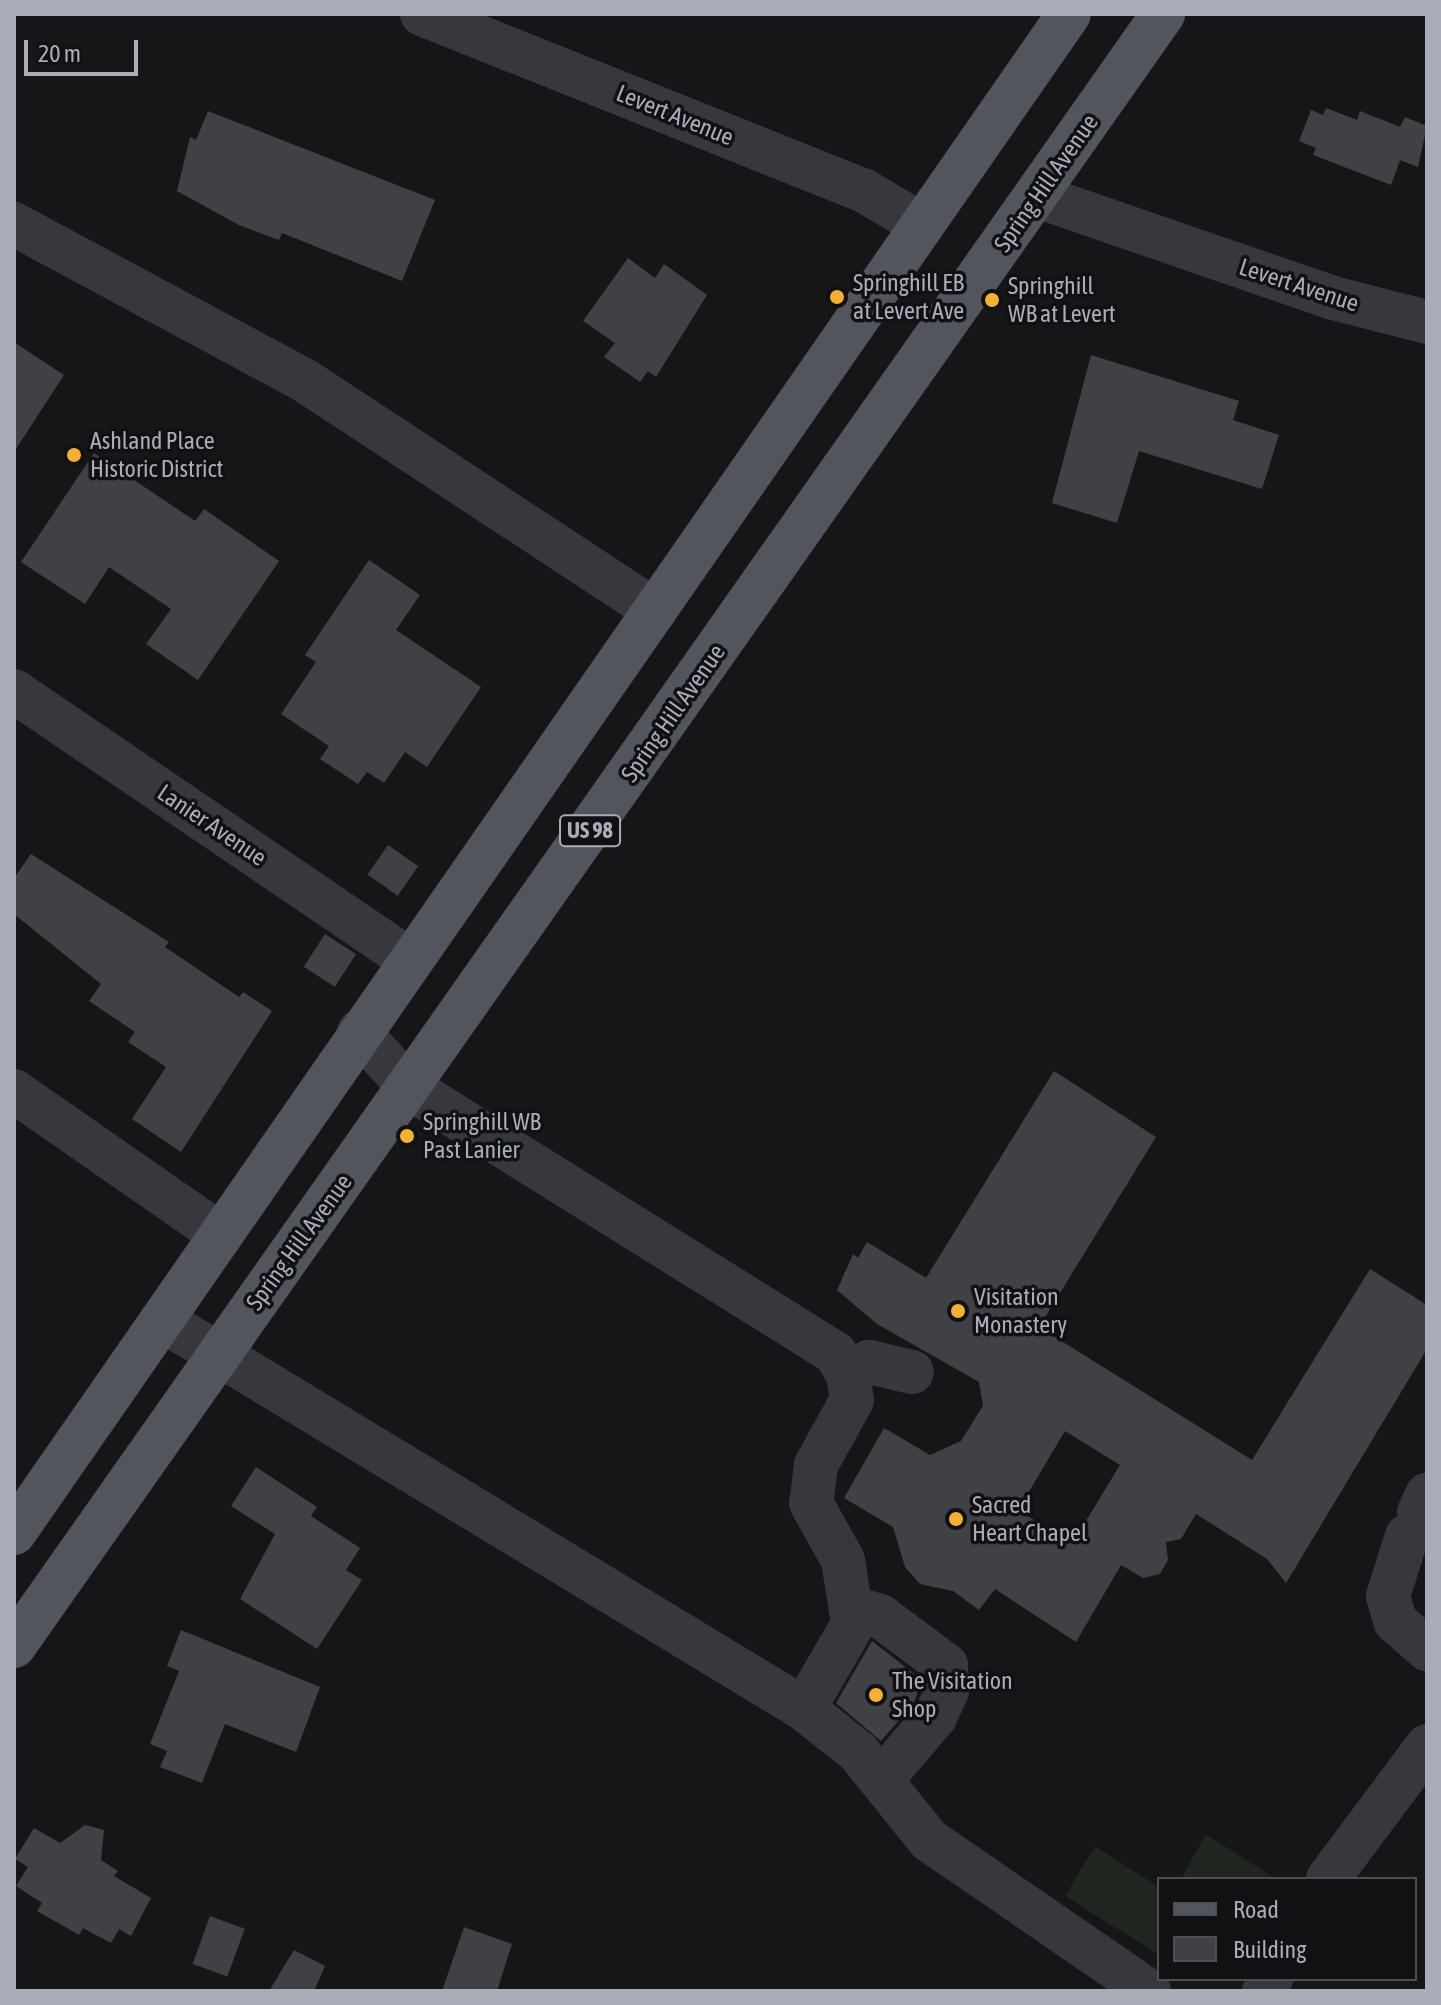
<!DOCTYPE html>
<style>
body{margin:0}
#map{position:relative;width:1441px;height:2005px;overflow:hidden;background:#161618;font-family:"Asap Condensed",sans-serif}
div>[style]{position:absolute}
.green>*{inset:0;background:#1e261f}
.building>*{inset:0;background:#404145;transform-origin:0 0}
.minor>*{height:44px;margin:-22px;padding:0 22px;transform-origin:22px;border-radius:22px;background:#37383d}
.major>*{height:44px;margin:-22px;padding:0 22px;transform-origin:22px;border-radius:22px;background:#53555c}
.dots>*{width:22px;height:22px;translate:-50% -50%;box-sizing:border-box;border:4px solid #111113;border-radius:50%}
span{translate:-50% -50%;white-space:nowrap;text-align:center;line-height:1.15;-webkit-text-stroke:7px #111113;paint-order:stroke}
.shield-label span{padding:2px 6px;background:#111113;border:2px solid;border-radius:6px;-webkit-text-stroke-width:0}
.shield-label{font-size:22px;color:#a8adb8;font-weight:700}
.street-label{font-size:24px;color:#a8adb8}
.poi-label{font-size:24px;color:#a8adb8}
.left{translate:0 -50%;text-align:left}
.frame{position:absolute;inset:0;border:16px solid #a8adb8;pointer-events:none}
.legend{position:absolute;left:1157px;top:1877px;width:260px;height:104px;box-sizing:border-box;background:#111113;border:2px solid #4d4f55;margin:0;padding:10px 14px;list-style:none;font-size:24px;color:#a8adb8}
.legend li{display:flex;align-items:center;gap:16px;height:40px}
.legend b{width:40px;border:2px solid #4d4f55}
.scale{position:absolute;left:24px;top:40px;width:114px;height:36px;box-sizing:border-box;border:4px solid #a8adb8;border-top:0;padding-left:10px;font-size:24px;line-height:28px;white-space:nowrap;color:#a8adb8;-webkit-text-stroke:6px #111113;paint-order:stroke}
</style>
<div id="map">
<div class="green">
<i style="clip-path:polygon(1206px 1834px,1276px 1879px,1181px 1879px)"></i>
<i style="clip-path:polygon(1095px 1846px,1159px 1887px,1159px 1955px,1065px 1896px)"></i>
</div>
<div class="building">
<i style="clip-path:polygon(1326px 108px,1357px 120px,1360px 111px,1400px 127px,1405px 117px,1427px 126px,1418px 167px,1400px 160px,1391px 185px,1313px 155px,1316px 148px,1299px 141px,1311px 110px,1323px 115px)"></i>
<i style="clip-path:polygon(208px 111px,435px 200px,402px 281px,282px 233px,279px 240px,239px 225px,177px 191px,190px 137px,196px 140px)"></i>
<i style="clip-path:polygon(628px 258px,655px 278px,664px 264px,707px 295px,656px 377px,648px 371px,640px 382px,604px 357px,615px 343px,583px 321px)"></i>
<i style="clip-path:polygon(14px 342px,64px 375px,14px 452px)"></i>
<i style="clip-path:polygon(1091px 355px,1239px 401px,1233px 420px,1279px 435px,1262px 489px,1139px 451px,1117px 523px,1052px 503px)"></i>
<i style="clip-path:polygon(94px 453px,195px 521px,204px 509px,279px 561px,198px 680px,146px 644px,171px 609px,109px 567px,85px 604px,21px 562px)"></i>
<i style="clip-path:polygon(369px 560px,420px 595px,396px 630px,481px 687px,427px 767px,405px 752px,384px 783px,367px 772px,358px 784px,320px 759px,329px 746px,281px 714px,316px 662px,305px 655px)"></i>
<i style="left:388px;top:845px;width:37px;height:36px;rotate:35deg"></i>
<i style="clip-path:polygon(31px 854px,169px 942px,165px 947px,239px 997px,243px 992px,272px 1011px,181px 1152px,132px 1119px,166px 1067px,128px 1042px,135px 1032px,89px 1001px,101px 984px,14px 914px,14px 878px)"></i>
<i style="left:325px;top:934px;width:37px;height:39px;rotate:33deg"></i>
<i style="clip-path:polygon(evenodd,1054px 1071px,1156px 1137px,1039px 1327px,1252px 1460px,1370px 1269px,1427px 1305px,1427px 1349px,1286px 1583px,1267px 1559px,1196px 1514px,1181px 1539px,1166px 1542px,1168px 1560px,1160px 1574px,1143px 1578px,1121px 1565px,1076px 1642px,995px 1589px,979px 1610px,953px 1591px,920px 1584px,905px 1567px,893px 1527px,844px 1498px,884px 1428px,930px 1455px,961px 1441px,983px 1406px,979px 1382px,877px 1324px,837px 1290px,853px 1254px,858px 1258px,867px 1242px,926px 1278px,1054px 1071px,1065px 1431px,1120px 1465px,1072px 1544px,1018px 1510px,1065px 1431px)"></i>
<i style="clip-path:polygon(256px 1467px,317px 1507px,311px 1516px,360px 1548px,346px 1570px,362px 1580px,317px 1649px,240px 1599px,275px 1534px,231px 1506px)"></i>
<i style="clip-path:polygon(181px 1630px,320px 1687px,296px 1752px,225px 1724px,202px 1783px,160px 1767px,167px 1751px,150px 1744px,179px 1671px,167px 1666px)"></i>
<i style="clip-path:polygon(872px 1641px,922px 1680px,914px 1703px,881px 1741px,836px 1703px)"></i>
<i style="clip-path:polygon(85px 1825px,104px 1830px,101px 1860px,118px 1871px,114px 1876px,151px 1898px,131px 1936px,119px 1929px,111px 1943px,83px 1928px,79px 1935px,37px 1911px,42px 1903px,16px 1886px,28px 1867px,15px 1859px,34px 1828px,60px 1843px)"></i>
<i style="left:210px;top:1916px;width:37px;height:51px;rotate:20deg"></i>
<i style="clip-path:polygon(464px 1927px,512px 1944px,497px 1991px,442px 1991px)"></i>
<i style="clip-path:polygon(294px 1950px,325px 1966px,314px 1991px,269px 1991px)"></i>
</div>
<div class="minor">
<i style="left:422px;top:14px;width:475px;rotate:21.8deg"></i>
<i style="left:863px;top:190px;width:69px;rotate:30.7deg"></i>
<i style="left:1037px;top:196px;width:313px;rotate:19deg"></i>
<i style="left:1333px;top:298px;width:97px;rotate:14.3deg"></i>
<i style="left:14px;top:224px;width:329px;rotate:28.3deg"></i>
<i style="left:304px;top:380px;width:420px;rotate:33.3deg"></i>
<i style="left:14px;top:691px;width:477px;rotate:34.2deg"></i>
<i style="left:359px;top:1032px;width:76px;rotate:47.7deg"></i>
<i style="left:410px;top:1088px;width:501px;rotate:31.94deg"></i>
<i style="left:835px;top:1353px;width:26px;rotate:59deg"></i>
<i style="left:848px;top:1375px;width:25px;rotate:81deg"></i>
<i style="left:852px;top:1400px;width:74px;rotate:119deg"></i>
<i style="left:816px;top:1465px;width:38px;rotate:97deg"></i>
<i style="left:811px;top:1503px;width:65px;rotate:60.7deg"></i>
<i style="left:843px;top:1560px;width:65px;rotate:81.1deg"></i>
<i style="left:853px;top:1624px;width:98px;rotate:120deg"></i>
<i style="left:14px;top:1091px;width:251px;rotate:34.8deg"></i>
<i style="left:162px;top:1320px;width:751px;rotate:31.21deg"></i>
<i style="left:804px;top:1709px;width:69px;rotate:38.5deg"></i>
<i style="left:858px;top:1752px;width:113px;rotate:51.1deg"></i>
<i style="left:929px;top:1840px;width:267px;rotate:34.5deg"></i>
<i style="left:848px;top:1375px;width:25px;rotate:-32deg"></i>
<i style="left:869px;top:1362px;width:44px;rotate:13.1deg"></i>
<i style="left:1419px;top:1512px;width:19px;rotate:-65deg"></i>
<i style="left:1407px;top:1536px;width:63px;rotate:107.6deg"></i>
<i style="left:1388px;top:1596px;width:26px;rotate:74deg"></i>
<i style="left:1395px;top:1621px;width:43px;rotate:41.2deg"></i>
<i style="left:852px;top:1608px;width:29px;rotate:16deg"></i>
<i style="left:880px;top:1616px;width:82px;rotate:36.6deg"></i>
<i style="left:946px;top:1665px;width:26px;rotate:88deg"></i>
<i style="left:947px;top:1691px;width:29px;rotate:115deg"></i>
<i style="left:935px;top:1717px;width:82px;rotate:130.5deg"></i>
<i style="left:1328px;top:1879px;width:166px;rotate:-53.3deg"></i>
<i style="left:1264px;top:1991px;width:14px;rotate:-60deg"></i>
</div>
<div class="major">
<i style="left:14px;top:1533px;width:1849px;rotate:-55.22deg"></i>
<i style="left:14px;top:1646px;width:1996px;rotate:-54.85deg"></i>
</div>
<div class="dots">
<i style="left:837px;top:297px;background:#f2b134"></i>
<i style="left:992px;top:300px;background:#f2b134"></i>
<i style="left:74px;top:455px;background:#f2b134"></i>
<i style="left:407px;top:1136px;background:#f2b134"></i>
<i style="left:958px;top:1311px;background:#f2b134"></i>
<i style="left:956px;top:1519px;background:#f2b134"></i>
<i style="left:876px;top:1695px;background:#f2b134"></i>
</div>
<div class="shield-label">
<span style="left:590px;top:831px">US 98</span>
</div>
<div class="street-label">
<span style="left:675px;top:115px;rotate:22deg">Levert Avenue</span>
<span style="left:1046px;top:183px;rotate:-55deg">Spring Hill Avenue</span>
<span style="left:1299px;top:285px;rotate:18deg">Levert Avenue</span>
<span style="left:673px;top:713px;rotate:-55deg">Spring Hill Avenue</span>
<span style="left:212px;top:825px;rotate:34deg">Lanier Avenue</span>
<span style="left:299px;top:1242px;rotate:-54deg">Spring Hill Avenue</span>
</div>
<div class="poi-label">
<span class="left" style="left:853px;top:297px">Springhill EB<br>at Levert Ave</span>
<span class="left" style="left:1008px;top:300px">Springhill<br>WB at Levert</span>
<span class="left" style="left:90px;top:455px">Ashland Place<br>Historic District</span>
<span class="left" style="left:423px;top:1136px">Springhill WB<br>Past Lanier</span>
<span class="left" style="left:974px;top:1311px">Visitation<br>Monastery</span>
<span class="left" style="left:972px;top:1519px">Sacred<br>Heart Chapel</span>
<span class="left" style="left:892px;top:1695px">The Visitation<br>Shop</span>
</div>
<div class="frame"></div>
<ul class="legend">
<li><b style="height:10px;background:#53555c"></b>Road</li>
<li><b style="height:22px;background:#404145"></b>Building</li>
</ul>
<div class="scale">20 m</div>
</div>
